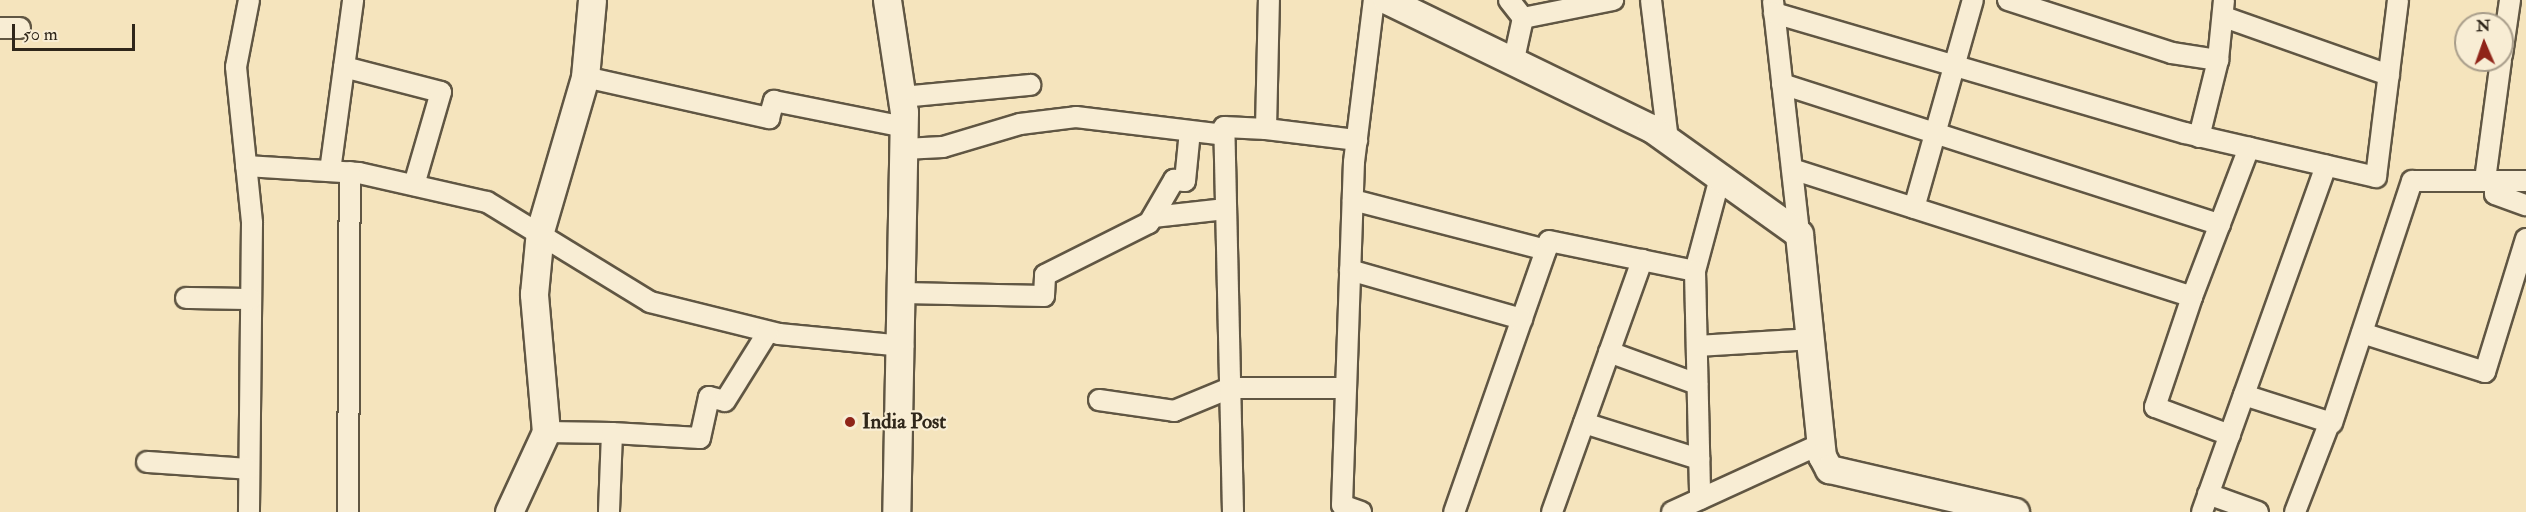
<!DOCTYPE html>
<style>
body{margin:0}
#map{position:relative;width:2526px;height:512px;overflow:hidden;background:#f5e4bd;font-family:"IM FELL Double Pica",serif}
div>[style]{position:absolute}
.roads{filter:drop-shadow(2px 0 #605643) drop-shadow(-2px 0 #605643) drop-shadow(0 2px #605643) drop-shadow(0 -2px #605643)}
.street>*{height:20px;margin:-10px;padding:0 10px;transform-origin:10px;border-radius:10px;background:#f8edd4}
.secondary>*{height:27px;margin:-13.5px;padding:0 13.5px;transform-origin:13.5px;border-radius:13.5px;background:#f8edd4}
.dots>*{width:16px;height:16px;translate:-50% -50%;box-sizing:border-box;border:3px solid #f8edd4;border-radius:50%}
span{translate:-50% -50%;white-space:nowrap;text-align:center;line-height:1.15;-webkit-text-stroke:4.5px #f8edd4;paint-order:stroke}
.poi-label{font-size:21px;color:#2f261a;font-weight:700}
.left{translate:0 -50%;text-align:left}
.north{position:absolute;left:2454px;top:12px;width:60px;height:60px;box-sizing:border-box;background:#f8edd4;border:2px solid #a89d8a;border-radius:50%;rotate:358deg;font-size:16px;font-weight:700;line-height:24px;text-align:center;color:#2f261a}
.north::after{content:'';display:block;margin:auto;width:21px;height:27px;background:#8f2418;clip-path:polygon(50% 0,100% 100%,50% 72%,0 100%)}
.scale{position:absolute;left:12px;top:24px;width:123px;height:27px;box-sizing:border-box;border:3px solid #2f261a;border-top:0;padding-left:8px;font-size:18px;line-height:21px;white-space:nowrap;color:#2f261a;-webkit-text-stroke:4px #f8edd4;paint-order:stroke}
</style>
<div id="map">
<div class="roads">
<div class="street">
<i style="left:249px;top:0;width:68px;rotate:101deg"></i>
<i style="left:236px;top:67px;width:157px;rotate:84.1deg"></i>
<i style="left:252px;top:223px;width:289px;rotate:90.6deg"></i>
<i style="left:1509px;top:0;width:23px;rotate:52deg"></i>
<i style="left:1523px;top:18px;width:92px;rotate:-11.3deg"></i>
<i style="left:1651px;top:0;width:142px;rotate:83.1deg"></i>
<i style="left:2008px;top:0;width:172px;rotate:17.9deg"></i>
<i style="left:2172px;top:53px;width:47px;rotate:8.7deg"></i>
<i style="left:1773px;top:1px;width:234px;rotate:83.6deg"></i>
<i style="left:1774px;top:13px;width:428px;rotate:16.3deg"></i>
<i style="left:2185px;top:133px;width:196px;rotate:13deg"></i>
<i style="left:2376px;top:177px;width:178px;rotate:-82.9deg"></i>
<i style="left:2224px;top:17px;width:175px;rotate:19.4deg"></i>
<i style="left:0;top:28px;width:20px"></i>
<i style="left:2502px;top:55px;width:56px;rotate:-81.7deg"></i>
<i style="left:1514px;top:59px;width:42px;rotate:-77.6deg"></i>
<i style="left:344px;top:67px;width:100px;rotate:14.5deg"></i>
<i style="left:441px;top:92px;width:97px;rotate:106.2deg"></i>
<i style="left:585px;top:77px;width:189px;rotate:12.6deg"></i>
<i style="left:769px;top:118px;width:18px;rotate:-74deg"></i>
<i style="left:774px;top:101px;width:133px;rotate:11.3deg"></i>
<i style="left:1782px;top:84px;width:460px;rotate:17.8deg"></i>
<i style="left:902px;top:97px;width:129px;rotate:-5.4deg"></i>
<i style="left:1266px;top:129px;width:92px;rotate:6.9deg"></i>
<i style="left:2199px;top:137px;width:79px;rotate:-76.1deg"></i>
<i style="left:2218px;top:60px;width:60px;rotate:-84.3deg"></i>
<i style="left:904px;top:149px;width:39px;rotate:-3deg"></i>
<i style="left:943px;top:147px;width:80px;rotate:-16.6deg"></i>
<i style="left:1020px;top:124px;width:56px;rotate:-7.1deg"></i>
<i style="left:1076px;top:117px;width:149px;rotate:6.9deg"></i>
<i style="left:246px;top:166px;width:113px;rotate:3.5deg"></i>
<i style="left:359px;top:173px;width:131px;rotate:12.8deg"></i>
<i style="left:487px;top:202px;width:191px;rotate:31.5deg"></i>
<i style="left:650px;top:302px;width:133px;rotate:13.9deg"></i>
<i style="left:779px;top:334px;width:125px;rotate:5.5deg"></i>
<i style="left:1792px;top:169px;width:420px;rotate:17.7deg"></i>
<i style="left:2192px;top:297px;width:160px;rotate:-69.1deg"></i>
<i style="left:330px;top:171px;width:173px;rotate:-82.3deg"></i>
<i style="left:2485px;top:180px;width:121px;rotate:-82.4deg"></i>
<i style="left:2495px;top:181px;width:13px;rotate:90deg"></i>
<i style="left:2495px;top:194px;width:33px;rotate:20deg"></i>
<i style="left:1353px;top:200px;width:199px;rotate:14.5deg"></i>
<i style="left:1546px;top:250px;width:278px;rotate:109.3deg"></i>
<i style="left:1914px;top:208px;width:216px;rotate:-74.2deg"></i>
<i style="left:1153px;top:217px;width:73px;rotate:-6.3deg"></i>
<i style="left:1546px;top:250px;width:9px;rotate:-72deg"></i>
<i style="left:1549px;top:241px;width:149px;rotate:11.6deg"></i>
<i style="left:1695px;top:271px;width:96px;rotate:-75deg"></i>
<i style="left:1350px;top:270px;width:179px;rotate:15.9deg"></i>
<i style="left:1695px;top:271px;width:228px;rotate:88.7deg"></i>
<i style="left:903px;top:293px;width:141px;rotate:1.2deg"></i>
<i style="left:1044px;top:296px;width:21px;rotate:-87deg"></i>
<i style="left:1045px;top:275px;width:116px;rotate:-26.6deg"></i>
<i style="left:1149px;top:223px;width:50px;rotate:-59.8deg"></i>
<i style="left:1174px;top:180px;width:11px;rotate:5deg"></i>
<i style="left:1185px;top:181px;width:50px;rotate:-84.3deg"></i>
<i style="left:2192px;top:297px;width:116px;rotate:108.6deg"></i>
<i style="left:2155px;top:407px;width:80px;rotate:20.5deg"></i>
<i style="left:186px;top:298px;width:65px;rotate:0.9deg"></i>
<i style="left:2362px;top:333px;width:129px;rotate:17.6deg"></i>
<i style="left:2485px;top:372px;width:139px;rotate:-72.9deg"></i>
<i style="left:1697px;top:346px;width:116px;rotate:-3.5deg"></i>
<i style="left:1609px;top:352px;width:94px;rotate:20deg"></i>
<i style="left:2244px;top:395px;width:92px;rotate:17.7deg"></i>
<i style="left:2332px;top:423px;width:255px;rotate:-71.7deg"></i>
<i style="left:2412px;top:181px;width:114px"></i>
<i style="left:1099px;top:400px;width:76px;rotate:8.3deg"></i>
<i style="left:1174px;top:411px;width:61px;rotate:-22.3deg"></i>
<i style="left:1230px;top:388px;width:116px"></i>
<i style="left:1584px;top:423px;width:121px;rotate:17.4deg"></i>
<i style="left:546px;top:432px;width:66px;rotate:0.9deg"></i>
<i style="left:612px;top:433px;width:79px;rotate:92.2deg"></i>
<i style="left:612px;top:433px;width:88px;rotate:3.3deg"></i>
<i style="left:700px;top:438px;width:42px;rotate:-77.6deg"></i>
<i style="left:709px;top:397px;width:16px;rotate:14deg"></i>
<i style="left:725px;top:401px;width:81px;rotate:-58.1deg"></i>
<i style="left:147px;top:462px;width:102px;rotate:3.9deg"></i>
<i style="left:2208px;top:494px;width:53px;rotate:19.8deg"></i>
<i style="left:348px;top:512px;width:340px;rotate:-89.7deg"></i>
<i style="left:1233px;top:512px;width:385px;rotate:-91.3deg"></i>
<i style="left:1224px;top:127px;width:42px;rotate:2.7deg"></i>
<i style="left:1266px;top:129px;width:129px;rotate:-88.7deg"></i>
<i style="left:1361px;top:512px;width:20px;rotate:-160deg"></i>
<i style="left:1342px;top:505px;width:343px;rotate:-88deg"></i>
<i style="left:1354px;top:162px;width:163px;rotate:-83deg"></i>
<i style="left:1552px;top:512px;width:268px;rotate:-70.3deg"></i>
<i style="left:1672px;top:512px;width:166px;rotate:-24.6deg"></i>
<i style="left:2202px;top:512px;width:368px;rotate:-70.3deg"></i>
<i style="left:2295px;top:512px;width:94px;rotate:-68.9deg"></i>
</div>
<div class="secondary">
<i style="left:887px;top:0;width:113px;rotate:81.4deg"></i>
<i style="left:904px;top:112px;width:400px;rotate:91.1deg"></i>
<i style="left:1387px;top:0;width:293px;rotate:25.9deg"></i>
<i style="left:1651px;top:128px;width:182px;rotate:35.6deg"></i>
<i style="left:1799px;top:234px;width:223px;rotate:84.1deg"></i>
<i style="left:1822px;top:456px;width:15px;rotate:62deg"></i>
<i style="left:1829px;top:469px;width:191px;rotate:13deg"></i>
<i style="left:509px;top:512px;width:88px;rotate:-65.2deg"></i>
<i style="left:546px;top:432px;width:139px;rotate:-95deg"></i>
<i style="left:534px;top:294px;width:63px;rotate:-84.6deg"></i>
<i style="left:540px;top:231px;width:160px;rotate:-73.7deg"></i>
<i style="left:585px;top:77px;width:77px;rotate:-84.8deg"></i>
</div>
</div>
<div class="dots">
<i style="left:850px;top:422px;background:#8f2418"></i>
</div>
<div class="poi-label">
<span class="left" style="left:862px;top:422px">India Post</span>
</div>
<div class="north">N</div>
<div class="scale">50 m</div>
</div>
